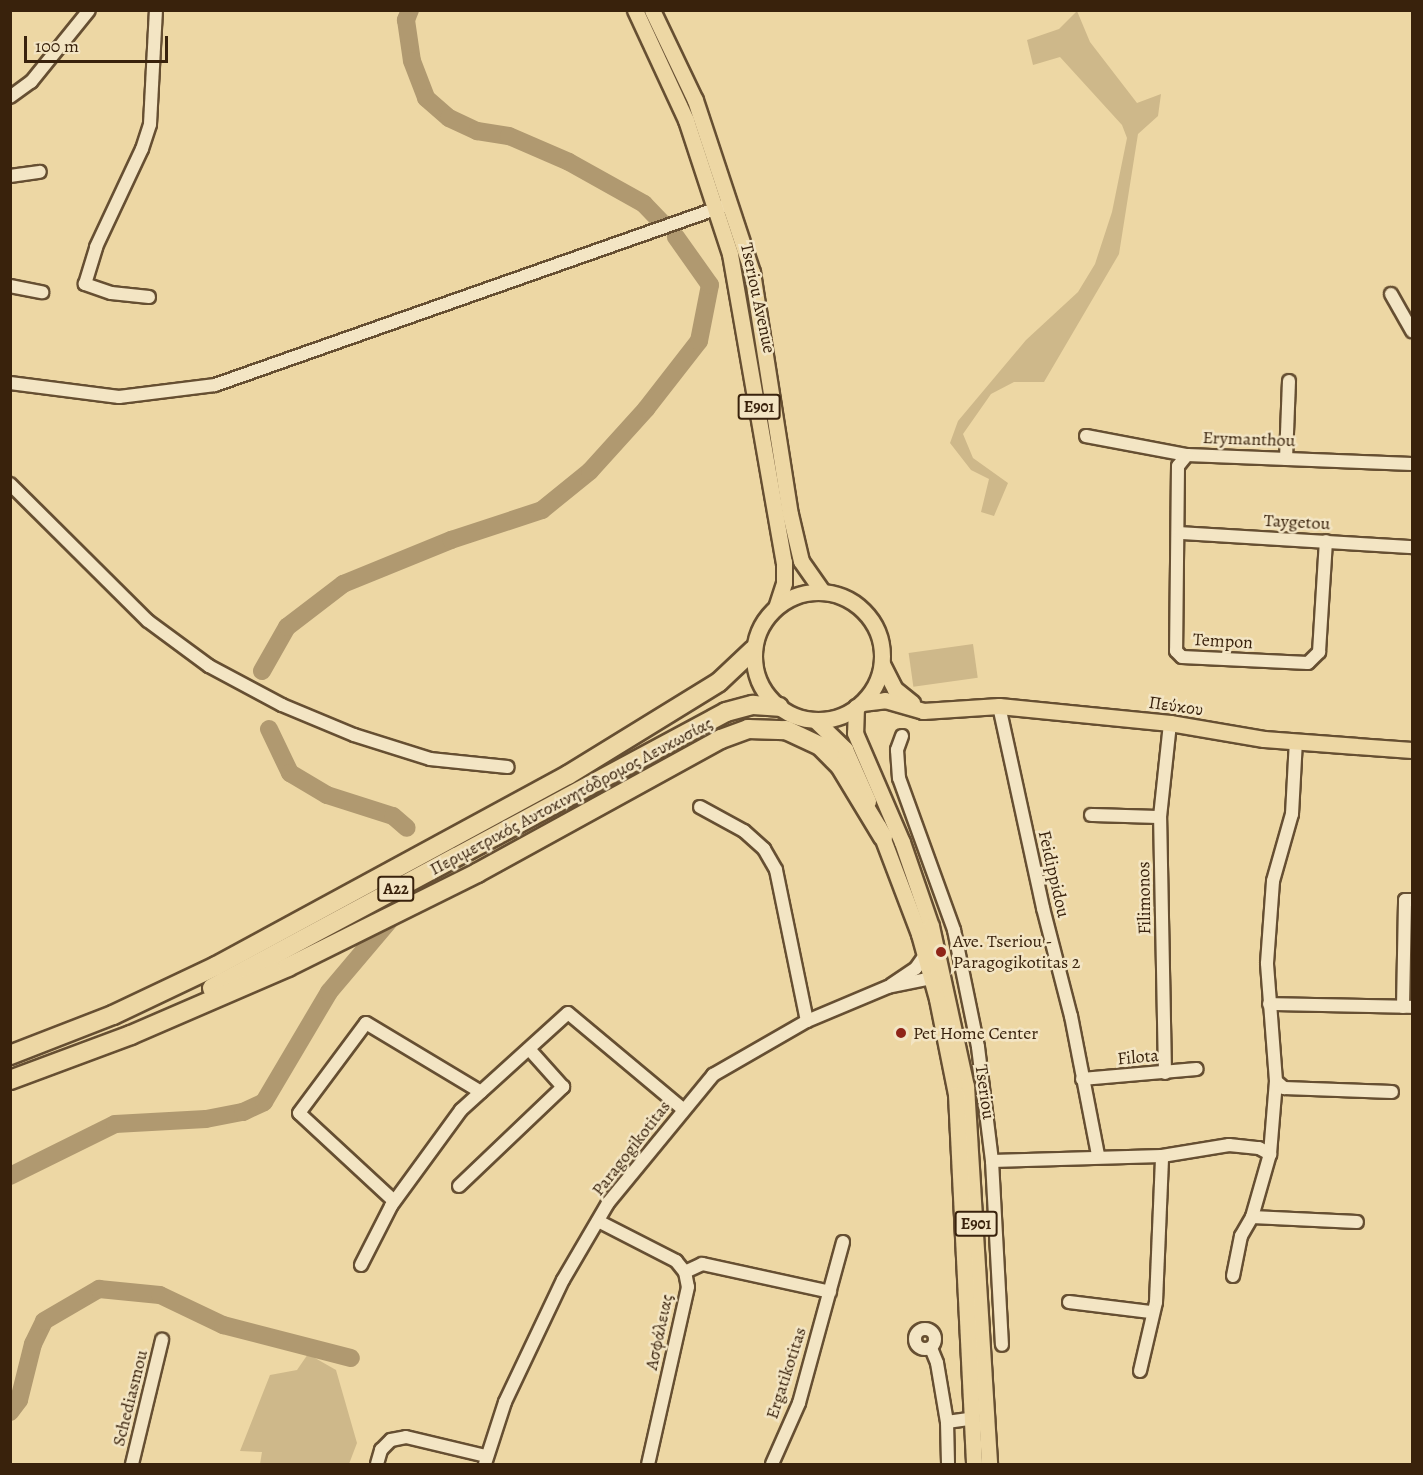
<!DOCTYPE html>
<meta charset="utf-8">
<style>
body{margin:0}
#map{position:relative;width:1423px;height:1475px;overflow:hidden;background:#edd7a4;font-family:Alegreya,serif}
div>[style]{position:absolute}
.green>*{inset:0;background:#ceb88a;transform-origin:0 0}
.river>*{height:18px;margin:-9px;padding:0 9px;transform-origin:9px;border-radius:9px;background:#b09970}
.roads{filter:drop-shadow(2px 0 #664f32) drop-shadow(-2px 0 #664f32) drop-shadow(0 2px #664f32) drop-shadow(0 -2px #664f32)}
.minor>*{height:12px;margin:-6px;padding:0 6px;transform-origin:6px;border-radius:6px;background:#f3e5c4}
.minor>.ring{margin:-6px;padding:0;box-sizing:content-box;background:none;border:12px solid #f3e5c4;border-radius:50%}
.major>*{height:15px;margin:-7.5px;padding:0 7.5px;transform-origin:7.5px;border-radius:7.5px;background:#edd7a4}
.major>.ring{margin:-7.5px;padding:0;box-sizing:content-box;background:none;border:15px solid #edd7a4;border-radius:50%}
.highway>*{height:18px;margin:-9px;padding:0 9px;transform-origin:9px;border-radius:9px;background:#edd7a4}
.dots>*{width:16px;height:16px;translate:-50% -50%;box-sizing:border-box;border:3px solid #f3e5c4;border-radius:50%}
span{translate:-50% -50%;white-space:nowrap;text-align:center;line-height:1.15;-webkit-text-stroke:5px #f3e5c4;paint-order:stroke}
.shield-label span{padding:2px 4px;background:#f3e5c4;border:2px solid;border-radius:4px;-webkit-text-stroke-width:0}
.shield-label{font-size:16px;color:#39220c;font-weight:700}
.street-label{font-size:18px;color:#39220c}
.poi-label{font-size:18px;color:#39220c}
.left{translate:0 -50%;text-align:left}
.frame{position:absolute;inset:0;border:12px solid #39220c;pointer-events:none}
.scale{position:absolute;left:24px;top:36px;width:144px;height:27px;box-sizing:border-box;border:3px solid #39220c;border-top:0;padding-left:8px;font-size:18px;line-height:21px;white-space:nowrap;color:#39220c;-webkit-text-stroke:4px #f3e5c4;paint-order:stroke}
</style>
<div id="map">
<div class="green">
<i style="clip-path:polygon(1077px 11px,1090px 42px,1137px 103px,1161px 94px,1158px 116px,1138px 134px,1119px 254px,1044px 382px,1014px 382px,991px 394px,963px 434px,973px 458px,1008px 483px,994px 516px,981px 512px,989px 479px,971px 470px,950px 443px,958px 421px,1026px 340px,1078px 292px,1095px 264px,1112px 212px,1127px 138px,1122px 125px,1060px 57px,1033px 65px,1027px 40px,1059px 29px)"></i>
<i style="left:973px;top:644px;width:34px;height:65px;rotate:82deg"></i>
<i style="clip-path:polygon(308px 1354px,336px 1370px,357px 1443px,349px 1464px,260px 1464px,262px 1452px,240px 1451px,270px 1375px,297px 1370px)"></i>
</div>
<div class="river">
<i style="left:410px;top:10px;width:11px;rotate:112deg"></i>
<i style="left:406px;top:20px;width:41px;rotate:81.7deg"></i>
<i style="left:412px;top:61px;width:40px;rotate:69deg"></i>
<i style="left:426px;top:98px;width:30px;rotate:41deg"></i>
<i style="left:449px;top:118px;width:31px;rotate:25deg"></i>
<i style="left:477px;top:131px;width:32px;rotate:9deg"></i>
<i style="left:509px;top:136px;width:65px;rotate:23.4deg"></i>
<i style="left:569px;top:162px;width:86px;rotate:29.2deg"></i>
<i style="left:644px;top:204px;width:28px;rotate:46deg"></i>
<i style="left:262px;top:671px;width:51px;rotate:-60.4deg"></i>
<i style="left:287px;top:627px;width:71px;rotate:-37.5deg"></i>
<i style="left:343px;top:584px;width:117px;rotate:-22.2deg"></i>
<i style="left:451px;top:540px;width:96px;rotate:-18.2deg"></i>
<i style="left:542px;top:510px;width:62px;rotate:-39.1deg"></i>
<i style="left:590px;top:471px;width:84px;rotate:-47.9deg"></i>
<i style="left:646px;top:409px;width:86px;rotate:-52.1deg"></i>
<i style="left:699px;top:341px;width:57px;rotate:-78.9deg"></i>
<i style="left:710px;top:285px;width:59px;rotate:-125.3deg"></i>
<i style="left:269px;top:729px;width:49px;rotate:64.5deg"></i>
<i style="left:290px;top:773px;width:43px;rotate:30.7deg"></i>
<i style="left:327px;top:795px;width:69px;rotate:17.7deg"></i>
<i style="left:393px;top:816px;width:18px;rotate:41deg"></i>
<i style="left:10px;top:1176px;width:117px;rotate:-26.3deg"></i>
<i style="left:115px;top:1124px;width:91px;rotate:-3.1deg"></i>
<i style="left:206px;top:1119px;width:38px;rotate:-11deg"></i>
<i style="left:243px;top:1112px;width:23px;rotate:-25deg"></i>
<i style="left:264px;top:1102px;width:128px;rotate:-59.4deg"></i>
<i style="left:329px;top:992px;width:101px;rotate:-49.8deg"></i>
<i style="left:10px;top:1412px;width:15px;rotate:-53deg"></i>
<i style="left:19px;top:1400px;width:58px;rotate:-76deg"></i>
<i style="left:33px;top:1344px;width:25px;rotate:-64deg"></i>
<i style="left:44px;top:1321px;width:64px;rotate:-30.2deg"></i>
<i style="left:99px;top:1289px;width:61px;rotate:5.6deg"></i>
<i style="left:160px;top:1295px;width:70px;rotate:25.5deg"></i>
<i style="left:223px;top:1325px;width:132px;rotate:14.5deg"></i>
</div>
<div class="roads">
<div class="minor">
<i style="left:10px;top:97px;width:26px;rotate:-36deg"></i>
<i style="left:31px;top:82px;width:92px;rotate:-51.1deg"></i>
<i style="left:10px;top:176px;width:30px;rotate:-8deg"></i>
<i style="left:10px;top:286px;width:33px;rotate:11deg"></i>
<i style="left:1391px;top:294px;width:43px;rotate:60.4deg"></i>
<i style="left:149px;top:297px;width:38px;rotate:-174deg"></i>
<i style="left:111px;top:293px;width:28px;rotate:-161deg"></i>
<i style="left:85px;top:284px;width:39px;rotate:-73deg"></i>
<i style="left:96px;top:247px;width:108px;rotate:-64.9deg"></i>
<i style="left:142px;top:149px;width:26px;rotate:-72deg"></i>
<i style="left:150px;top:124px;width:114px;rotate:-87deg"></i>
<i style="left:10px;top:383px;width:110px;rotate:7.3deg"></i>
<i style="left:119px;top:397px;width:97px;rotate:-7.1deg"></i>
<i style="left:215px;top:385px;width:540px;rotate:-19.38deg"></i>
<i style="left:1086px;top:436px;width:103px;rotate:10.7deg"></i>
<i style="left:1187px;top:455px;width:225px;rotate:2.3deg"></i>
<i style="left:1187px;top:455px;width:14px;rotate:129deg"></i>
<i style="left:1178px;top:466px;width:185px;rotate:90.6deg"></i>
<i style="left:1176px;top:651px;width:8px;rotate:45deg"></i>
<i style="left:1182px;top:657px;width:126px;rotate:2.7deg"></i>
<i style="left:1308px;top:663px;width:16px;rotate:-45deg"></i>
<i style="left:1319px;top:652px;width:111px;rotate:-86.4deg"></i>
<i style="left:1286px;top:459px;width:78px;rotate:-87.8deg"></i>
<i style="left:10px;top:484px;width:194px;rotate:44.8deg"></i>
<i style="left:148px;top:621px;width:76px;rotate:36.4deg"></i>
<i style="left:209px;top:666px;width:83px;rotate:28.1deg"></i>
<i style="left:282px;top:705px;width:78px;rotate:22.6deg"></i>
<i style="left:354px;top:735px;width:80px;rotate:17.5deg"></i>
<i style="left:430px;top:759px;width:78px;rotate:5.9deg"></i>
<i style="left:1180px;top:533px;width:232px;rotate:3.5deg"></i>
<i style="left:999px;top:706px;width:207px;rotate:77.7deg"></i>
<i style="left:1043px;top:908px;width:112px;rotate:75.5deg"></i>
<i style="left:1071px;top:1016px;width:142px;rotate:79deg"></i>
<i style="left:902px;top:736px;width:15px;rotate:110deg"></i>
<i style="left:897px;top:750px;width:28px;rotate:86deg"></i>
<i style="left:899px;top:778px;width:162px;rotate:70.1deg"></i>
<i style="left:954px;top:930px;width:119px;rotate:78.4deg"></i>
<i style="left:978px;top:1047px;width:115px;rotate:83deg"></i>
<i style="left:992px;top:1161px;width:184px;rotate:86.9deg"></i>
<i style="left:700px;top:807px;width:50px;rotate:28.6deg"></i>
<i style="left:744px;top:831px;width:27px;rotate:42deg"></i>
<i style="left:764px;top:849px;width:24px;rotate:60deg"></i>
<i style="left:776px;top:870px;width:154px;rotate:78.4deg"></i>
<i style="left:1091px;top:815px;width:69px;rotate:1.7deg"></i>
<i style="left:891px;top:985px;width:30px;rotate:-34deg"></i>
<i style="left:916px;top:968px;width:16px;rotate:-55deg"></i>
<i style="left:1269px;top:1004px;width:143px;rotate:1.2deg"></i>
<i style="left:1403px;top:1007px;width:107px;rotate:-88.9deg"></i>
<i style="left:1405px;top:900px;width:7px"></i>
<i style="left:1165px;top:1073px;width:256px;rotate:-91.1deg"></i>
<i style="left:1160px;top:817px;width:95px;rotate:-83.9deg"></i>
<i style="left:1082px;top:1079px;width:115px;rotate:-5deg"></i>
<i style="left:1276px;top:1081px;width:11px;rotate:41deg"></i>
<i style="left:1284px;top:1088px;width:108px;rotate:2.1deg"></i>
<i style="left:992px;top:1161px;width:170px;rotate:-1.7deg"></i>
<i style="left:1162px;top:1156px;width:68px;rotate:-9.3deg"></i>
<i style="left:1229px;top:1145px;width:30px;rotate:6deg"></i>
<i style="left:1259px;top:1148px;width:13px;rotate:29deg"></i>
<i style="left:459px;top:1186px;width:144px;rotate:-43.6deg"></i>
<i style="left:563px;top:1087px;width:51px;rotate:-131.8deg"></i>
<i style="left:394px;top:1201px;width:129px;rotate:-137.2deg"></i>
<i style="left:299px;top:1113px;width:112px;rotate:-53.3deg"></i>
<i style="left:366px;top:1023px;width:134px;rotate:31deg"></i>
<i style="left:1252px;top:1217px;width:105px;rotate:2.7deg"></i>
<i style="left:598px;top:1221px;width:88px;rotate:27.1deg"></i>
<i style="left:676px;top:1261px;width:14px;rotate:51deg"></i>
<i style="left:685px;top:1272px;width:15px;rotate:79deg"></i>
<i style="left:688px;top:1287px;width:181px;rotate:102.7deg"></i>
<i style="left:361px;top:1265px;width:66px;rotate:-63deg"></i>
<i style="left:391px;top:1206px;width:119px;rotate:-53.9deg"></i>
<i style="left:461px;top:1110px;width:144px;rotate:-42.2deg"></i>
<i style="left:568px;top:1013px;width:151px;rotate:39.9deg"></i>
<i style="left:685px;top:1272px;width:19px;rotate:-25deg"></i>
<i style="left:702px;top:1264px;width:131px;rotate:12.3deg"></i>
<i style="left:1233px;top:1276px;width:41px;rotate:-78.7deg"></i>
<i style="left:1241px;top:1236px;width:22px;rotate:-60deg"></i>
<i style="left:1252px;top:1217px;width:66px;rotate:-74.1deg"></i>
<i style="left:1270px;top:1154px;width:73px;rotate:-85.3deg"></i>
<i style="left:1276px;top:1081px;width:118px;rotate:-94.4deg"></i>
<i style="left:1267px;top:963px;width:82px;rotate:-85.8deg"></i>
<i style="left:1273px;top:881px;width:70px;rotate:-74.2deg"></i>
<i style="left:1292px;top:814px;width:73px;rotate:-86.9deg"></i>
<i style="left:1069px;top:1302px;width:82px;rotate:7deg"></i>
<i class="ring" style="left:915px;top:1329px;width:8px;height:8px"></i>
<i style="left:931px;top:1348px;width:16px;rotate:68deg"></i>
<i style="left:937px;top:1363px;width:60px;rotate:80.4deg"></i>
<i style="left:947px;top:1422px;width:42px;rotate:88.6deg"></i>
<i style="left:1140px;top:1371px;width:71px;rotate:-76.9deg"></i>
<i style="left:1156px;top:1302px;width:146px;rotate:-87.6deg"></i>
<i style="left:947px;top:1422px;width:27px;rotate:-8deg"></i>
<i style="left:132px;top:1464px;width:128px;rotate:-76.4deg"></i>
<i style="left:377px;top:1464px;width:15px;rotate:-74deg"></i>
<i style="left:381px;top:1450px;width:14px;rotate:-45deg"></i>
<i style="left:391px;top:1440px;width:15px;rotate:-11deg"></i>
<i style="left:406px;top:1437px;width:82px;rotate:13.4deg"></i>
<i style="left:485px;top:1464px;width:65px;rotate:-72.1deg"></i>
<i style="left:505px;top:1402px;width:135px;rotate:-64.6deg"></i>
<i style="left:563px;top:1280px;width:89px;rotate:-59.7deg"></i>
<i style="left:608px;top:1203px;width:166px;rotate:-50.6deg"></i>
<i style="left:713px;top:1075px;width:108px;rotate:-29.9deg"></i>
<i style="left:807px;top:1021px;width:88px;rotate:-22.8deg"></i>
<i style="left:888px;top:987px;width:44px;rotate:-11.8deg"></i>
<i style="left:772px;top:1464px;width:67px;rotate:-66.1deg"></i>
<i style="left:799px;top:1403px;width:167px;rotate:-74.7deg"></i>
</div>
<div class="major">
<i style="left:635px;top:10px;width:121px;rotate:65.1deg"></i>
<i style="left:686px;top:120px;width:141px;rotate:71.8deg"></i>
<i style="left:730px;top:254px;width:313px;rotate:80.1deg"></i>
<i style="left:784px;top:562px;width:21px;rotate:90deg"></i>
<i style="left:784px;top:583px;width:25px;rotate:108deg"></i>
<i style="left:652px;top:10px;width:100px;rotate:64.5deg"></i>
<i style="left:695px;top:100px;width:181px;rotate:71.7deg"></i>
<i style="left:752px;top:272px;width:245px;rotate:81.1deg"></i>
<i style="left:790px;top:514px;width:48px;rotate:76.8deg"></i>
<i style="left:801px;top:561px;width:37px;rotate:55deg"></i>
<i class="ring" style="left:754px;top:592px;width:113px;height:113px"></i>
<i style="left:882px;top:664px;width:28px;rotate:63deg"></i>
<i style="left:895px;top:689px;width:22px;rotate:39deg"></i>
<i style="left:862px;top:703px;width:23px;rotate:-7deg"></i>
<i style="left:885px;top:700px;width:40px;rotate:16deg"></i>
<i style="left:923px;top:711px;width:76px;rotate:-3.8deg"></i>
<i style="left:999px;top:706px;width:172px;rotate:5.7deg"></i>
<i style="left:1170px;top:723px;width:95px;rotate:9.7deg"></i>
<i style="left:1264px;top:739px;width:148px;rotate:4.3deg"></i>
<i style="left:856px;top:707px;width:26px;rotate:92deg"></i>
<i style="left:855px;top:733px;width:119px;rotate:66.7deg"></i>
<i style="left:902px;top:842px;width:89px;rotate:71deg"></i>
<i style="left:931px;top:926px;width:164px;rotate:77.7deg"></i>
<i style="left:966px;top:1086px;width:379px;rotate:86.5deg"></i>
<i style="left:815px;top:720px;width:42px;rotate:44deg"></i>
<i style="left:845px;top:749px;width:57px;rotate:66.1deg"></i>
<i style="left:878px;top:826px;width:116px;rotate:69.2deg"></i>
<i style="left:919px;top:934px;width:67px;rotate:74.5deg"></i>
<i style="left:937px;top:999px;width:97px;rotate:78.7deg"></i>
<i style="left:956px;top:1094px;width:370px;rotate:87.2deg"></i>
</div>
<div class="highway">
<i style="left:212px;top:988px;width:583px;rotate:-28.23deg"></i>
<i style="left:726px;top:712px;width:28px;rotate:-15deg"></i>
<i style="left:753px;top:705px;width:26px;rotate:4deg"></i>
<i style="left:10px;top:1055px;width:110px;rotate:-21.2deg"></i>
<i style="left:113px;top:1015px;width:114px;rotate:-25.4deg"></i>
<i style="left:216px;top:966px;width:400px;rotate:-28.5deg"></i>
<i style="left:568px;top:775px;width:177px;rotate:-31.6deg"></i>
<i style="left:719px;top:682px;width:47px;rotate:-43.3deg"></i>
<i style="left:10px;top:1080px;width:129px;rotate:-20.4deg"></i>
<i style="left:131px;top:1035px;width:171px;rotate:-23.4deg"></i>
<i style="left:288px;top:967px;width:211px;rotate:-26.4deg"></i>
<i style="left:477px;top:873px;width:278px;rotate:-28.8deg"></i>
<i style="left:721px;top:739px;width:29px;rotate:-20deg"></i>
<i style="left:748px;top:729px;width:38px;rotate:2deg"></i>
<i style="left:786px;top:730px;width:38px;rotate:25deg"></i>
<i style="left:820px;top:746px;width:28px;rotate:45deg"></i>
<i style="left:840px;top:766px;width:83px;rotate:58.8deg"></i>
</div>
</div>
<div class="dots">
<i style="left:941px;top:952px;background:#8f2418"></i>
<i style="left:901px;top:1033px;background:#8f2418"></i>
</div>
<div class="shield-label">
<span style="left:759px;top:407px">E901</span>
<span style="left:396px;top:889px">A22</span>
<span style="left:976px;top:1224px">E901</span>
</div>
<div class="street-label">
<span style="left:758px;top:298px;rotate:78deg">Tseriou Avenue</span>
<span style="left:1249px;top:439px;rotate:2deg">Erymanthou</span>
<span style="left:1297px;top:522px;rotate:3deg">Taygetou</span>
<span style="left:1223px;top:641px;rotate:3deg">Tempon</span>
<span style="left:1176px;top:706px;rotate:8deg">Πεύκου</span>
<span style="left:571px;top:796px;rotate:-28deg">Περιμετρικός Αυτοκινητόδρομος Λευκωσίας</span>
<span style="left:1054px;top:874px;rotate:77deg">Feidippidou</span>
<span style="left:1144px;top:898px;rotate:-91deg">Filimonos</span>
<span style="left:1138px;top:1057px;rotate:-5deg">Filota</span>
<span style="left:985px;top:1092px;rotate:82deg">Tseriou</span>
<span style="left:631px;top:1148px;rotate:-52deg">Paragogikotitas</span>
<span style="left:659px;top:1332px;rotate:-78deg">Ασφάλειας</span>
<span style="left:786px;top:1373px;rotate:-72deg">Ergatikotitas</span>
<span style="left:130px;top:1398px;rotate:-76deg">Schediasmou</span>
</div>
<div class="poi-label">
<span class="left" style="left:953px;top:952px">Ave. Tseriou -<br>Paragogikotitas 2</span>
<span class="left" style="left:913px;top:1033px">Pet Home Center</span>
</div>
<div class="frame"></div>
<div class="scale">100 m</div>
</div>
